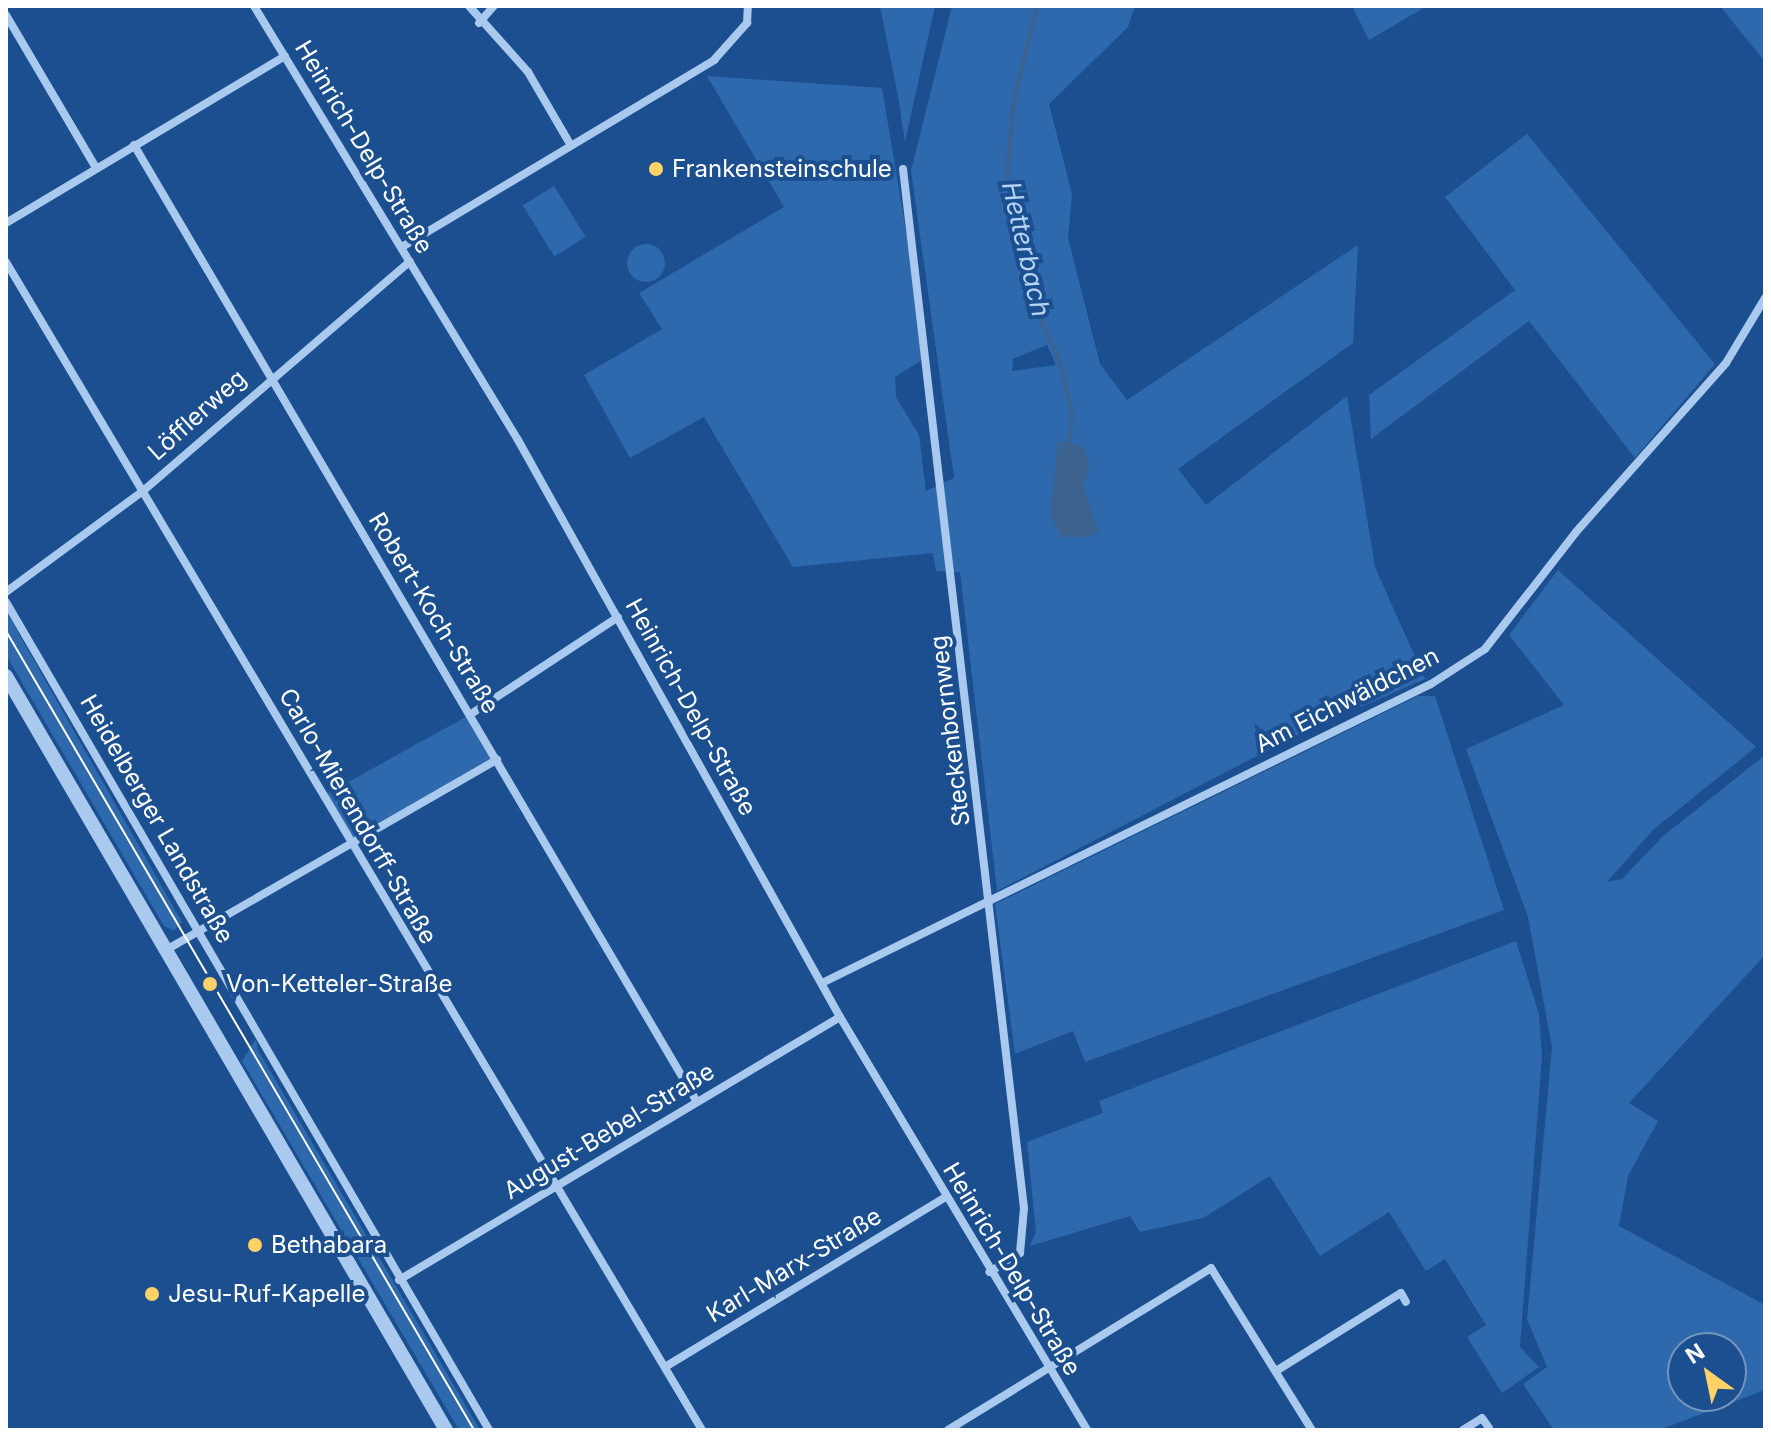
<!DOCTYPE html>
<meta charset="utf-8">
<style>
body{margin:0}
#map{position:relative;width:1771px;height:1436px;overflow:hidden;background:#1b4f8f;font-family:Inter,sans-serif}
div>[style]{position:absolute}
.green>*{inset:0;background:#2e69ad;transform-origin:0 0}
.round{border-radius:50%}
.water>*{inset:0;background:#3c6290}
.stream>*{height:4px;margin:-2px;padding:0 2px;transform-origin:2px;border-radius:2px;background:#3c6290}
.minor>*{height:8px;margin:-4px;padding:0 4px;transform-origin:4px;border-radius:4px;background:#a9c9ee}
.tertiary>*{height:14px;margin:-7px;padding:0 7px;transform-origin:7px;border-radius:7px;background:#a9c9ee}
.tram>*{height:2px;margin:-1px;padding:0 1px;transform-origin:1px;border-radius:1px;background:#fff}
.dots>*{width:22px;height:22px;translate:-50% -50%;box-sizing:border-box;border:4px solid #1b4f8f;border-radius:50%}
span{translate:-50% -50%;white-space:nowrap;text-align:center;line-height:1.15;-webkit-text-stroke:8px #1b4f8f;paint-order:stroke}
.street-label{font-size:24px;color:#fff}
.poi-label{font-size:24px;color:#fff}
.left{translate:0 -50%;text-align:left}
.water-label{font-size:26px;color:#b5d3f5;font-style:italic}
.frame{position:absolute;inset:0;border:8px solid #fff;pointer-events:none}
.north{position:absolute;left:1667px;top:1332px;width:80px;height:80px;box-sizing:border-box;background:#1b4f8f;border:2px solid #7695bc;border-radius:50%;rotate:327deg;font-size:22px;font-weight:700;line-height:32px;text-align:center;color:#fff}
.north::after{content:'';display:block;margin:auto;width:28px;height:36px;background:#ffd166;clip-path:polygon(50% 0,100% 100%,50% 72%,0 100%)}
</style>
<div id="map">
<div class="green">
<i style="clip-path:polygon(880px 6px,935px 6px,905px 142px,898px 96px)"></i>
<i style="clip-path:polygon(evenodd,952px 6px,1135px 6px,1128px 27px,1049px 104px,1072px 194px,1068px 238px,1100px 364px,1127px 400px,1358px 245px,1353px 343px,1178px 469px,1206px 505px,1347px 396px,1375px 567px,1425px 679px,1301px 733px,997px 891px,960px 572px,936px 571px,933px 553px,793px 567px,704px 417px,630px 458px,584px 375px,662px 329px,639px 293px,784px 207px,707px 76px,882px 88px,927px 357px,895px 377px,896px 397px,919px 435px,926px 491px,954px 478px,911px 171px,952px 6px,1047px 345px,1056px 365px,1012px 371px,1013px 359px,1047px 345px)"></i>
<i style="clip-path:polygon(1352px 6px,1427px 6px,1369px 40px)"></i>
<i style="clip-path:polygon(1720px 6px,1765px 6px,1765px 62px)"></i>
<i style="clip-path:polygon(1527px 134px,1715px 364px,1635px 458px,1529px 321px,1371px 439px,1369px 395px,1515px 290px,1445px 197px)"></i>
<i style="left:554px;top:186px;width:60px;height:37px;rotate:58deg"></i>
<i class="round" style="left:627px;top:244px;width:38px;height:38px"></i>
<i style="clip-path:polygon(evenodd,1558px 570px,1756px 747px,1653px 830px,1607px 882px,1622px 879px,1662px 837px,1765px 755px,1765px 955px,1629px 1103px,1658px 1121px,1628px 1176px,1619px 1226px,1765px 1305px,1765px 1390px,1659px 1430px,1554px 1430px,1523px 1384px,1547px 1367px,1527px 1319px,1552px 1047px,1528px 917px,1466px 749px,1564px 705px,1509px 635px,1558px 570px,1683px 1348px,1731px 1348px,1731px 1396px,1683px 1396px,1683px 1348px)"></i>
<i style="clip-path:polygon(6px 611px,182px 922px,174px 931px,164px 926px,6px 655px)"></i>
<i style="clip-path:polygon(1418px 696px,1435px 696px,1504px 910px,1085px 1062px,1073px 1031px,1015px 1054px,995px 904px)"></i>
<i style="left:471px;top:714px;width:53px;height:169px;rotate:61deg"></i>
<i style="clip-path:polygon(1516px 941px,1539px 1014px,1542px 1056px,1520px 1347px,1539px 1367px,1502px 1393px,1467px 1337px,1486px 1325px,1445px 1259px,1426px 1271px,1389px 1212px,1320px 1256px,1270px 1176px,1203px 1218px,1140px 1232px,1130px 1216px,1030px 1246px,1036px 1232px,1027px 1142px,1103px 1113px,1099px 1101px)"></i>
<i style="clip-path:polygon(256px 1039px,258px 1050px,480px 1430px,459px 1430px,242px 1061px)"></i>
</div>
<div class="water">
<i style="clip-path:polygon(1058px 441px,1083px 446px,1090px 468px,1083px 487px,1099px 532px,1089px 537px,1062px 537px,1050px 516px)"></i>
</div>
<div class="stream">
<i style="left:1037px;top:6px;width:103px;rotate:103.5deg"></i>
<i style="left:1013px;top:106px;width:74px;rotate:94.6deg"></i>
<i style="left:1007px;top:180px;width:147px;rotate:76.2deg"></i>
<i style="left:1042px;top:323px;width:42px;rotate:64.7deg"></i>
<i style="left:1060px;top:361px;width:54px;rotate:77.2deg"></i>
<i style="left:1072px;top:414px;width:29px;rotate:96deg"></i>
</div>
<div class="minor">
<i style="left:254px;top:6px;width:508px;rotate:58.69deg"></i>
<i style="left:518px;top:440px;width:661px;rotate:60.84deg"></i>
<i style="left:840px;top:1017px;width:481px;rotate:59.1deg"></i>
<i style="left:469px;top:6px;width:89px;rotate:48.2deg"></i>
<i style="left:528px;top:72px;width:83px;rotate:59.7deg"></i>
<i style="left:6px;top:15px;width:178px;rotate:59.5deg"></i>
<i style="left:479px;top:23px;width:23px;rotate:-49deg"></i>
<i style="left:134px;top:145px;width:1110px;rotate:59.53deg"></i>
<i style="left:903px;top:169px;width:1046px;rotate:83.36deg"></i>
<i style="left:1024px;top:1208px;width:45px;rotate:95.1deg"></i>
<i style="left:1020px;top:1253px;width:36px;rotate:148deg"></i>
<i style="left:6px;top:223px;width:325px;rotate:-30.9deg"></i>
<i style="left:402px;top:247px;width:364px;rotate:-30.9deg"></i>
<i style="left:714px;top:60px;width:50px;rotate:-48.3deg"></i>
<i style="left:747px;top:23px;width:17px;rotate:-87deg"></i>
<i style="left:6px;top:262px;width:1360px;rotate:59.21deg"></i>
<i style="left:6px;top:592px;width:170px;rotate:-36.4deg"></i>
<i style="left:143px;top:491px;width:352px;rotate:-40.7deg"></i>
<i style="left:6px;top:602px;width:959px;rotate:59.74deg"></i>
<i style="left:471px;top:714px;width:176px;rotate:-33.4deg"></i>
<i style="left:166px;top:950px;width:382px;rotate:-29.9deg"></i>
<i style="left:822px;top:983px;width:678px;rotate:-26.15deg"></i>
<i style="left:1431px;top:684px;width:64px;rotate:-32.9deg"></i>
<i style="left:1485px;top:649px;width:148px;rotate:-52.1deg"></i>
<i style="left:1576px;top:532px;width:226px;rotate:-48.4deg"></i>
<i style="left:1726px;top:363px;width:76px;rotate:-59deg"></i>
<i style="left:399px;top:1280px;width:513px;rotate:-30.81deg"></i>
<i style="left:665px;top:1367px;width:326px;rotate:-31.2deg"></i>
<i style="left:1276px;top:1371px;width:147px;rotate:-32deg"></i>
<i style="left:1401px;top:1293px;width:10px;rotate:61deg"></i>
<i style="left:948px;top:1430px;width:309px;rotate:-31.6deg"></i>
<i style="left:1211px;top:1268px;width:191px;rotate:58.1deg"></i>
<i style="left:1463px;top:1430px;width:22px;rotate:-32deg"></i>
<i style="left:1482px;top:1418px;width:12px;rotate:55deg"></i>
</div>
<div class="tertiary">
<i style="left:6px;top:676px;width:873px;rotate:59.73deg"></i>
</div>
<div class="tram">
<i style="left:6px;top:631px;width:926px;rotate:59.64deg"></i>
</div>
<div class="dots">
<i style="left:656px;top:169px;background:#ffd166"></i>
<i style="left:210px;top:984px;background:#ffd166"></i>
<i style="left:255px;top:1245px;background:#ffd166"></i>
<i style="left:152px;top:1294px;background:#ffd166"></i>
</div>
<div class="street-label">
<span style="left:364px;top:147px;rotate:59deg">Heinrich-Delp-Straße</span>
<span style="left:197px;top:415px;rotate:-42deg">Löfflerweg</span>
<span style="left:434px;top:613px;rotate:59deg">Robert-Koch-Straße</span>
<span style="left:1347px;top:700px;rotate:-27deg">Am Eichwäldchen</span>
<span style="left:691px;top:707px;rotate:61deg">Heinrich-Delp-Straße</span>
<span style="left:950px;top:731px;rotate:-97deg">Steckenbornweg</span>
<span style="left:358px;top:816px;rotate:60deg">Carlo-Mierendorff-Straße</span>
<span style="left:157px;top:819px;rotate:60deg">Heidelberger Landstraße</span>
<span style="left:609px;top:1131px;rotate:-31deg">August-Bebel-Straße</span>
<span style="left:794px;top:1265px;rotate:-31deg">Karl-Marx-Straße</span>
<span style="left:1012px;top:1269px;rotate:59deg">Heinrich-Delp-Straße</span>
</div>
<div class="poi-label">
<span class="left" style="left:672px;top:169px">Frankensteinschule</span>
<span class="left" style="left:226px;top:984px">Von-Ketteler-Straße</span>
<span class="left" style="left:271px;top:1245px">Bethabara</span>
<span class="left" style="left:168px;top:1294px">Jesu-Ruf-Kapelle</span>
</div>
<div class="water-label">
<span style="left:1026px;top:249px;rotate:77deg">Hetterbach</span>
</div>
<div class="frame"></div>
<div class="north">N</div>
</div>
